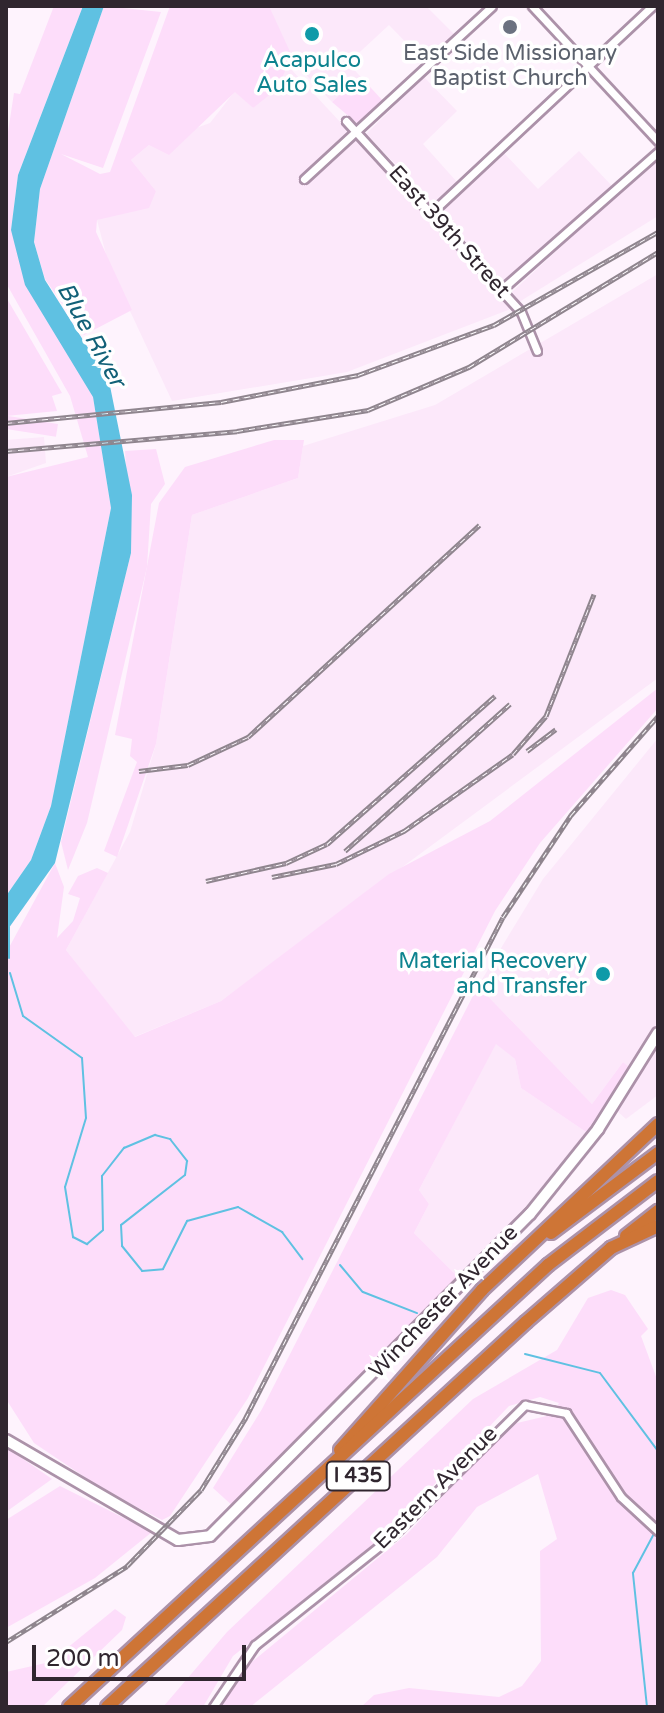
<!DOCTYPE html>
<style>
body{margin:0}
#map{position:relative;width:664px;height:1713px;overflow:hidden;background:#fef3fd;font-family:"Varela Round",sans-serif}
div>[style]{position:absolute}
.built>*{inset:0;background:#fce8fa}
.green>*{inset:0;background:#fdddfa;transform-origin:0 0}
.water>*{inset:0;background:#5fc1e2}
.stream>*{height:2px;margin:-1px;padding:0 1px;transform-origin:1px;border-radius:1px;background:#5fc1e2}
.roads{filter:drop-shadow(2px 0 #ac92a9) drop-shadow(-2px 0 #ac92a9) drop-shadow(0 2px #ac92a9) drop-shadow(0 -2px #ac92a9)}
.street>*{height:7px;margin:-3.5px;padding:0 3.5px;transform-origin:3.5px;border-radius:3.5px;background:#fff}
.secondary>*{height:10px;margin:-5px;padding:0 5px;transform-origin:5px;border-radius:5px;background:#fff}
.highway>*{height:12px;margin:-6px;padding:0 6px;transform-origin:6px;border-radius:6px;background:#ce7536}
.rail>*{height:5px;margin-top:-2.5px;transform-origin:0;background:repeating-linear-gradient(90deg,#fff 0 6px,#8f858e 0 12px);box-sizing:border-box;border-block:2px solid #8f858e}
.dots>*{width:22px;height:22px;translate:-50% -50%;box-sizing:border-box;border:4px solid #fff;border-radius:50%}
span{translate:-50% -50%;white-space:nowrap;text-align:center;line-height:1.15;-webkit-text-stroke:7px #fff;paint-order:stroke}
.shield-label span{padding:2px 6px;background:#fff;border:2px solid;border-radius:6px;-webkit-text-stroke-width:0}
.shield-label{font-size:20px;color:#30262f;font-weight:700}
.worship-label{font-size:22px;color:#5b616d}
.culture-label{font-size:22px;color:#0d838f}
.right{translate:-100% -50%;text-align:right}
.street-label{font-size:22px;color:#30262f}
.water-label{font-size:24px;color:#126178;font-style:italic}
.frame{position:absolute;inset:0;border:8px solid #30262f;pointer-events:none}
.scale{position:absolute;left:32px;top:1645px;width:214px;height:36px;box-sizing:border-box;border:4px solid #30262f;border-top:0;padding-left:10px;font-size:24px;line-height:28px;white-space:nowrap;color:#30262f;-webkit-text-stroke:6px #fff;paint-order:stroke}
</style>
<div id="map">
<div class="built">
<i style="clip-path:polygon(269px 6px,426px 6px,455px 35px,425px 62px,389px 25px,348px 63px,360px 76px,332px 102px,291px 59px)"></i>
<i style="clip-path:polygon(289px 67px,513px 308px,347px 372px,172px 401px,109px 266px,97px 220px,156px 191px,131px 160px,149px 145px,210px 123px,235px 91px,253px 108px)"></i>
<i style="clip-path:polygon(424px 77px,457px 111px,423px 144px,457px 182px,433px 203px,366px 134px)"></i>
<i style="clip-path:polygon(579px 151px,612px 186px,511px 282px,501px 282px,443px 217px,445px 207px,503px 152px,538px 189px)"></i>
<i style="clip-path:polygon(658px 157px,658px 216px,519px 302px,511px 293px)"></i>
<i style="clip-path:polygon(658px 274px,658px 678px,221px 1001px,134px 1037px,66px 950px,130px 832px,156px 744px,192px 515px,298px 478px,303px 446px,435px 405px)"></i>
<i style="clip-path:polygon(44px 437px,46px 463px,6px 477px,6px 440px)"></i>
<i style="clip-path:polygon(658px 738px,658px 1026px,632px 1069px,623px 1062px,592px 1104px,478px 986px,543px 879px)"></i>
<i style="clip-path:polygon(658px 1042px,658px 1095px,626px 1119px,616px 1110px)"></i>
<i style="clip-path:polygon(496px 1043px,515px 1059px,521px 1088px,589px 1134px,461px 1280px,414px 1233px,429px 1204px,419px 1190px)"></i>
</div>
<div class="green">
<i style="clip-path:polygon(54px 6px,83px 6px,18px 175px,11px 230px,93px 397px,111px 508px,51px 806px,31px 860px,6px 896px,6px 477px,88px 457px,70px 396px,6px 283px,6px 145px,14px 93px,20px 94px)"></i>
<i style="clip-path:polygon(104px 6px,161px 12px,103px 168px,61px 154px,100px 174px,110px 172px,170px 6px,269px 6px,292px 56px,277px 89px,253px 108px,235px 92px,169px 155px,149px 145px,131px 160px,156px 191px,149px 208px,97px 220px,96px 232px,132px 310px,84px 335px,45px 279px,34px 242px,40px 189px)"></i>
<i style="clip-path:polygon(360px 76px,383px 101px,359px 125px,332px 102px)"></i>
<i style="clip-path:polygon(6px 297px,62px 393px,52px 396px,57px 411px,6px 416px)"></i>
<i style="left:58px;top:424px;width:13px;height:52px;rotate:99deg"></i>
<i style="clip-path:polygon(274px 440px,304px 440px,298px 478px,192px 515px,156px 744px,117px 857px,104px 851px,137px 762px,130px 756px,132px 739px,115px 735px,159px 503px,185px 467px)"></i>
<i style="clip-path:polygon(156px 449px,165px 484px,151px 504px,147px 567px,87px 823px,68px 870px,61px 842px,131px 553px,125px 451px)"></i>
<i style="clip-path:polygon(658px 688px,658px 708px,540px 843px,495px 911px,248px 1398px,170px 1516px,162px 1520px,104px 1490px,34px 1443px,6px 1399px,6px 953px,55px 863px,64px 887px,57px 938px,73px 921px,80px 898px,68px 894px,78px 876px,97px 868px,108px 873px,66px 950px,135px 1037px,221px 1001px,389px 874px,490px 821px)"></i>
<i style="clip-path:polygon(478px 986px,592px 1104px,623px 1062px,632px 1069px,589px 1134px,521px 1088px,515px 1059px,496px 1044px,419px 1190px,429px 1204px,414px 1233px,461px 1280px,235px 1508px,213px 1488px,262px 1409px)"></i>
<i style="clip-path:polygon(611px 1290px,625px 1295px,648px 1329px,641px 1336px,658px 1382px,658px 1707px,361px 1707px,374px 1695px,409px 1688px,499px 1697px,522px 1686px,541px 1661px,540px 1551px,557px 1539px,538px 1474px,477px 1507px,437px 1557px,250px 1707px,221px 1707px,241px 1671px,407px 1534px,499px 1437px,517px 1423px,551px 1415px,559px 1403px,540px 1397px,509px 1406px,387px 1534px,233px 1656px,203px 1707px,163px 1707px,227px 1632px,473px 1399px,557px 1350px,588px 1298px)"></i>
<i style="clip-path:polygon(6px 1447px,52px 1479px,6px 1512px)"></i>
<i style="clip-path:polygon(60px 1486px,152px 1532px,95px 1578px,6px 1628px,6px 1520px)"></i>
<i style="clip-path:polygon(115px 1609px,126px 1617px,122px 1630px,42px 1707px,6px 1707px,6px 1672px,50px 1662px)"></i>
</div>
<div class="water">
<i style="clip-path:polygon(83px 6px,104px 6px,40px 189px,34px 242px,45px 280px,109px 381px,132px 495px,131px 553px,55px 863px,6px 932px,6px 896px,31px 860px,51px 806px,111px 508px,93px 397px,25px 285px,11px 230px,18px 175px)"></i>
</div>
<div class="stream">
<i style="left:9px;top:927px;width:31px;rotate:90deg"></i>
<i style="left:10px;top:973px;width:45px;rotate:73.2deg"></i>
<i style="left:23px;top:1016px;width:72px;rotate:35.4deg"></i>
<i style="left:82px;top:1058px;width:60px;rotate:86.2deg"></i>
<i style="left:86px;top:1118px;width:72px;rotate:106.9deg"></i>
<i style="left:65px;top:1187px;width:51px;rotate:80.9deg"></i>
<i style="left:73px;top:1237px;width:16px;rotate:27deg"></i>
<i style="left:87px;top:1244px;width:21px;rotate:-41deg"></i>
<i style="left:103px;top:1230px;width:54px;rotate:-91.1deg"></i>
<i style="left:102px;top:1176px;width:36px;rotate:-52deg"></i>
<i style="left:124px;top:1148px;width:34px;rotate:-23deg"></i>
<i style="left:155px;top:1135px;width:16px;rotate:15deg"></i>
<i style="left:170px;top:1139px;width:28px;rotate:52deg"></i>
<i style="left:187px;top:1161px;width:14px;rotate:98deg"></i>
<i style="left:185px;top:1175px;width:81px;rotate:142deg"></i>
<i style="left:121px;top:1225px;width:21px;rotate:87deg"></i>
<i style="left:122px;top:1246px;width:32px;rotate:51deg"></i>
<i style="left:142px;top:1271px;width:21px;rotate:-5deg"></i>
<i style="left:163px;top:1269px;width:54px;rotate:-63.4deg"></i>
<i style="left:187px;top:1221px;width:53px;rotate:-15.4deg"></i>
<i style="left:238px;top:1207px;width:51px;rotate:29.6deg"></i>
<i style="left:282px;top:1232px;width:34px;rotate:53deg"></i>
<i style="left:340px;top:1265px;width:35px;rotate:50deg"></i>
<i style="left:363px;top:1292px;width:58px;rotate:21.3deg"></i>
<i style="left:525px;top:1354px;width:77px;rotate:14.2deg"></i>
<i style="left:600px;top:1373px;width:97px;rotate:53.4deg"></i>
<i style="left:647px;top:1707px;width:135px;rotate:-96deg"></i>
<i style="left:633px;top:1573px;width:49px;rotate:-61.9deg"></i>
</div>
<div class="roads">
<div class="street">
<i style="left:532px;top:6px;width:185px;rotate:47deg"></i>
<i style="left:346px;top:121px;width:259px;rotate:47.5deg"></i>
<i style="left:521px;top:312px;width:42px;rotate:67.7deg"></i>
<i style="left:304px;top:179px;width:255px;rotate:-42.6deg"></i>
<i style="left:432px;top:212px;width:301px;rotate:-43.1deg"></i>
<i style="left:502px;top:289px;width:208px;rotate:-41.3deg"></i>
<i style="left:213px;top:1707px;width:75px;rotate:-55.9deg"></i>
<i style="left:255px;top:1645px;width:175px;rotate:-38.5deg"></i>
<i style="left:392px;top:1536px;width:187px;rotate:-44.6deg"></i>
<i style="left:525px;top:1405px;width:42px;rotate:11deg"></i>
<i style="left:566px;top:1413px;width:100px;rotate:56.8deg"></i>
<i style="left:621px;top:1497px;width:50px;rotate:42.6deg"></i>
</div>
<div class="secondary">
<i style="left:6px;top:1440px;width:199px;rotate:30.2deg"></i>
<i style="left:178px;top:1540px;width:32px;rotate:-7deg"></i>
<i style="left:210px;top:1536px;width:454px;rotate:-45.2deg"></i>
<i style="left:530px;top:1214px;width:109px;rotate:-51.3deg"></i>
<i style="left:598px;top:1129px;width:113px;rotate:-58deg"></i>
</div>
<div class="highway">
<i style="left:551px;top:1233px;width:134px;rotate:-36.8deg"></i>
<i style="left:626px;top:1236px;width:41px;rotate:-38deg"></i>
<i style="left:340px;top:1450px;width:214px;rotate:-48.4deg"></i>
<i style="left:482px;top:1290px;width:242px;rotate:-43.3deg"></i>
<i style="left:69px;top:1707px;width:652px;rotate:-42.7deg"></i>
<i style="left:548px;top:1265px;width:138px;rotate:-37.4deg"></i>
<i style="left:107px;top:1707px;width:569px;rotate:-42.58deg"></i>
<i style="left:526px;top:1322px;width:113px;rotate:-41deg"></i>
<i style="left:611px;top:1248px;width:52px;rotate:-25.1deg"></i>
</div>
</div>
<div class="rail">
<i style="left:6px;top:423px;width:216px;rotate:-5.6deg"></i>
<i style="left:221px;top:402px;width:140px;rotate:-11.1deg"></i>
<i style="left:358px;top:375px;width:145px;rotate:-20.2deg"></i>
<i style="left:494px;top:325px;width:189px;rotate:-29.6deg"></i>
<i style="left:6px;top:451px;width:232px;rotate:-4.9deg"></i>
<i style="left:237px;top:431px;width:133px;rotate:-9.1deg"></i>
<i style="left:368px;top:410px;width:110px;rotate:-23.1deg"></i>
<i style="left:469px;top:367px;width:221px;rotate:-31.3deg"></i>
<i style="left:527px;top:751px;width:36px;rotate:-37deg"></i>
<i style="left:139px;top:771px;width:49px;rotate:-7deg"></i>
<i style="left:188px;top:765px;width:66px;rotate:-25deg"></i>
<i style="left:248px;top:737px;width:314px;rotate:-42.5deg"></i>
<i style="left:345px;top:851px;width:221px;rotate:-41.7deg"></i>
<i style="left:272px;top:877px;width:65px;rotate:-11.5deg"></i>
<i style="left:336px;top:864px;width:76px;rotate:-25.9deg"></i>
<i style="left:404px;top:831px;width:133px;rotate:-35.2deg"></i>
<i style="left:513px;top:754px;width:50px;rotate:-49deg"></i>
<i style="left:546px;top:716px;width:131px;rotate:-68.5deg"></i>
<i style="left:206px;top:881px;width:82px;rotate:-12.7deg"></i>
<i style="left:286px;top:863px;width:45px;rotate:-24.9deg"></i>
<i style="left:327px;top:844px;width:224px;rotate:-41.4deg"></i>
<i style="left:6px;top:1642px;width:143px;rotate:-32.1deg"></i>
<i style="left:127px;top:1566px;width:106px;rotate:-45.8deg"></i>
<i style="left:201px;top:1490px;width:84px;rotate:-58.2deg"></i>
<i style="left:245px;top:1419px;width:564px;rotate:-62.8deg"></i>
<i style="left:503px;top:917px;width:123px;rotate:-56.3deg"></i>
<i style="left:571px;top:815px;width:132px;rotate:-48.7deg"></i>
</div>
<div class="dots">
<i style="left:510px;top:27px;background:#6b7280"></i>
<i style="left:312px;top:34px;background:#0f9aa8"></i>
<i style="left:603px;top:974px;background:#0f9aa8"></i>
</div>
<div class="shield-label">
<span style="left:358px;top:1476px">I 435</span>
</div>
<div class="worship-label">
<span style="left:510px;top:66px">East Side Missionary<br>Baptist Church</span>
</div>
<div class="culture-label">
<span style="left:312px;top:73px">Acapulco<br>Auto Sales</span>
<span class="right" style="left:587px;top:974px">Material Recovery<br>and Transfer</span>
</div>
<div class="street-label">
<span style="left:449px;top:232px;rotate:48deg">East 39th Street</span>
<span style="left:444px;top:1302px;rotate:-46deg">Winchester Avenue</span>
<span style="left:436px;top:1488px;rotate:-45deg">Eastern Avenue</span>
</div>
<div class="water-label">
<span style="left:91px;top:335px;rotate:61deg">Blue River</span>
</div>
<div class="frame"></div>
<div class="scale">200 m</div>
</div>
